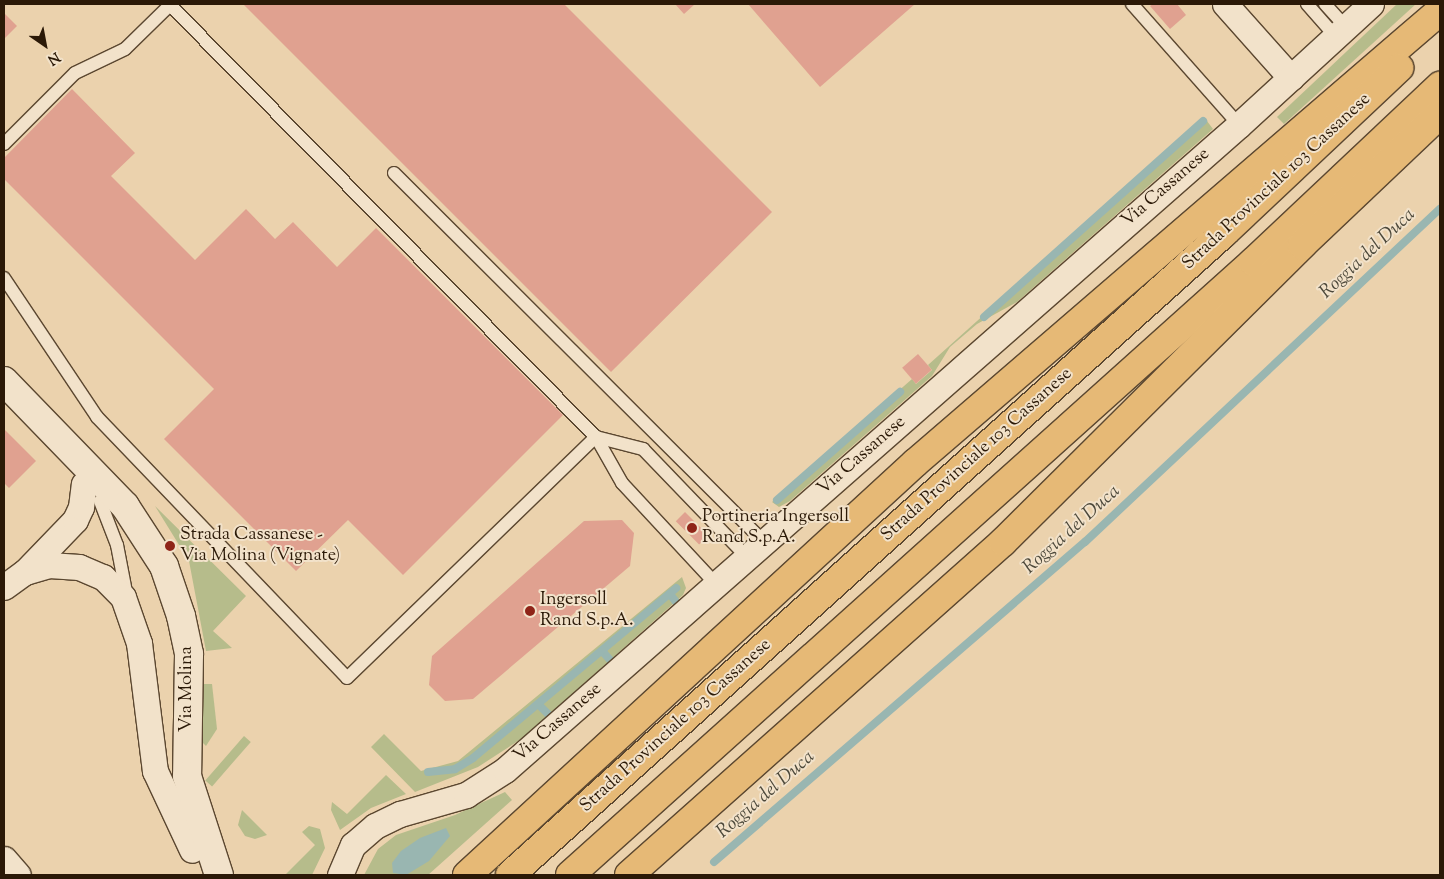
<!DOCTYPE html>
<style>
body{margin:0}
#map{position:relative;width:1444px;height:879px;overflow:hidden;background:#ebd2ad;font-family:"Sorts Mill Goudy",serif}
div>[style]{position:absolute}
.green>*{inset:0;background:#b6bc8b;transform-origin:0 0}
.water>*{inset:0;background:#99b6b1}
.stream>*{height:8px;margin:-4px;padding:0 4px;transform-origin:4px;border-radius:4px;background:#99b6b1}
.building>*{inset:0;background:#e0a190;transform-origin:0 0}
.roads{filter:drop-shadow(1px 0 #5b4730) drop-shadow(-1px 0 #5b4730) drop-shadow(0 1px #5b4730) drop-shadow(0 -1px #5b4730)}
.service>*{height:12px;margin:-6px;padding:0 6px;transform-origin:6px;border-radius:6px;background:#f2e2ca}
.minor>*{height:25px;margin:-12.5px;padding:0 12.5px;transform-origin:12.5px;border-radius:12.5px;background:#f2e2ca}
.secondary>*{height:28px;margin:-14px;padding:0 14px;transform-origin:14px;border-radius:14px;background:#f2e2ca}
.trunk>*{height:28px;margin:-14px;padding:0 14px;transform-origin:14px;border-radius:14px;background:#e6b976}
.dots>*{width:14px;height:14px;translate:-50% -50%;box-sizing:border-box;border:2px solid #f2e2ca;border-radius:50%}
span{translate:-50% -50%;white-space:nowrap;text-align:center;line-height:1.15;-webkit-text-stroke:4px #f2e2ca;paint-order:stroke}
.street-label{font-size:18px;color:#2b1907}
.poi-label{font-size:18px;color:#2b1907}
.left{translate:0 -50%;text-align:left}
.water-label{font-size:19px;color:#4c483a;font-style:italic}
.frame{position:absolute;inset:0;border:5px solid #2b1907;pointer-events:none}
.north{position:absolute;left:20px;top:20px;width:50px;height:50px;-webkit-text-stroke:4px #f2e2ca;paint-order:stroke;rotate:147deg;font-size:14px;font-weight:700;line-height:20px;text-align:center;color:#2b1907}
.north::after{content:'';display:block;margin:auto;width:18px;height:22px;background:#2b1907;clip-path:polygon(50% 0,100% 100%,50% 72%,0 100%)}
</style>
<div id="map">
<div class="green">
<i style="clip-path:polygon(1397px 4px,1416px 4px,1284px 124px,1277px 117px)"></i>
<i style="clip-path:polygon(1204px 117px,1213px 129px,1017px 302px,977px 324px,950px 347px,932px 376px,790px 501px,779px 507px,772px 502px,912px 379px,916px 384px,932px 370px,928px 365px)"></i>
<i style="clip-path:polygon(155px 506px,246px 596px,213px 631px,232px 648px,206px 651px,189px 561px)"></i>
<i style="clip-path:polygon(682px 577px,686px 588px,683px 595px,524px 737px,478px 767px,415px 792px,371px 747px,384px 734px,421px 771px,458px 761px)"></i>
<i style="clip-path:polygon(201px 684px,212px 684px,217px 729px,206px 746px,202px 742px)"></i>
<i style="left:244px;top:736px;width:9px;height:59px;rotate:41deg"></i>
<i style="clip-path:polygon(386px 775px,406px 794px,371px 808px,340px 830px,331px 810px,332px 802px,347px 814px)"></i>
<i style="clip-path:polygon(505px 792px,512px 800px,428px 875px,364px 875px,378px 849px,396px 835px,455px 815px)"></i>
<i style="clip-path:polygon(242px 810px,267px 835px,255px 839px,245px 836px,238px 825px)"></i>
<i style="clip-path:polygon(309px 826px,320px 829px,325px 848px,312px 875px,285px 875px,315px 845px,302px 832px)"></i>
</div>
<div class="water">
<i style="clip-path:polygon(446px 828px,450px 836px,429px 861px,406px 875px,393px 873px,392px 863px,401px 851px,420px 838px)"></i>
</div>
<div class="stream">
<i style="left:984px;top:317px;width:294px;rotate:-41.8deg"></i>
<i style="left:777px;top:500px;width:164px;rotate:-41.3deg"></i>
<i style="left:670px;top:594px;width:10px;rotate:53deg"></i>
<i style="left:602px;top:651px;width:12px;rotate:48deg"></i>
<i style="left:539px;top:705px;width:14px;rotate:45deg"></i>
<i style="left:428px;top:772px;width:27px;rotate:-6deg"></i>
<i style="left:455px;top:769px;width:21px;rotate:-31deg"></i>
<i style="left:473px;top:758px;width:265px;rotate:-39.9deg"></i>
<i style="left:714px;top:862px;width:490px;rotate:-40.8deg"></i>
<i style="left:1085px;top:542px;width:487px;rotate:-43.2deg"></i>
</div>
<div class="building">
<i style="clip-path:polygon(243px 4px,564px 4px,772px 212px,611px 372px)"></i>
<i style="clip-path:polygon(675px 4px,695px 4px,684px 14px)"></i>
<i style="clip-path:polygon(748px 4px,915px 4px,820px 87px)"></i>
<i style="clip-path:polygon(1153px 4px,1177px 4px,1186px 15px,1170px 29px,1150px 6px)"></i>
<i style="clip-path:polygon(4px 13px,17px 26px,4px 39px)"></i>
<i style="clip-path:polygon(72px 89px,135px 153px,111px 176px,195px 260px,246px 209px,275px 239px,293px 222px,337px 267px,376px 228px,563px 415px,403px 575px,348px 520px,296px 571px,164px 439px,214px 389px,4px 179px,4px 158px)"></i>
<i style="left:918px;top:354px;width:21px;height:21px;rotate:49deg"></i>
<i style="clip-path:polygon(4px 429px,36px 461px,9px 488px,4px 483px)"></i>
<i style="left:685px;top:512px;width:33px;height:13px;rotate:45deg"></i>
<i style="clip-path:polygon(622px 520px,634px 533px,630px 566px,473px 699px,445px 701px,429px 685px,432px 656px,584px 521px)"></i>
</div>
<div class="roads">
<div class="service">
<i style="left:169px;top:4px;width:608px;rotate:45.4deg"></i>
<i style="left:596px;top:437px;width:53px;rotate:60.5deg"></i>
<i style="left:622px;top:483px;width:138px;rotate:47.1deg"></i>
<i style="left:1132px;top:4px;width:162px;rotate:48.5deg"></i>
<i style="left:1307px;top:4px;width:44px;rotate:48.7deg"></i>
<i style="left:1325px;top:4px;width:31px;rotate:48deg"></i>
<i style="left:4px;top:144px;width:100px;rotate:-45deg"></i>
<i style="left:75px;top:73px;width:55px;rotate:-25.6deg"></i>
<i style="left:125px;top:49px;width:63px;rotate:-44.4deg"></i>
<i style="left:394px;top:173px;width:523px;rotate:44.92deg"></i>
<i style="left:4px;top:278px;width:167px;rotate:56.2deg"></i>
<i style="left:97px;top:417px;width:361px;rotate:46.2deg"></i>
<i style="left:347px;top:678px;width:347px;rotate:-44.1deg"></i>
<i style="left:596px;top:437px;width:49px;rotate:14.3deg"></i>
<i style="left:643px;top:449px;width:150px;rotate:46.1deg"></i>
<i style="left:100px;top:501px;width:47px;rotate:68.9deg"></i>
<i style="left:117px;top:545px;width:53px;rotate:79.1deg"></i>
</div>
<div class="minor">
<i style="left:1225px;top:4px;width:99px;rotate:48.3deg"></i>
<i style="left:25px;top:572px;width:25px;rotate:-16deg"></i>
<i style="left:49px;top:565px;width:30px;rotate:4deg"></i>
<i style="left:79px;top:567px;width:26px;rotate:23deg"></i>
<i style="left:103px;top:577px;width:28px;rotate:45deg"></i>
<i style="left:123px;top:597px;width:49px;rotate:70.8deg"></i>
<i style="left:139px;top:643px;width:129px;rotate:82.9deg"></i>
<i style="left:155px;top:771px;width:87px;rotate:64.9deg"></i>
<i style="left:4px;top:587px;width:26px;rotate:-36deg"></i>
<i style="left:25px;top:572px;width:72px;rotate:-46.1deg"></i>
<i style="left:75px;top:520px;width:14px;rotate:-65deg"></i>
<i style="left:81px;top:507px;width:23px;rotate:-83deg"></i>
<i style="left:4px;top:859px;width:21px;rotate:49deg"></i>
<i style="left:340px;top:875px;width:33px;rotate:-67deg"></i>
<i style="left:353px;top:845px;width:29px;rotate:-41deg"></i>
<i style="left:375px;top:826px;width:28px;rotate:-26deg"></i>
<i style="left:400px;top:814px;width:69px;rotate:-16.1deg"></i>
<i style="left:466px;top:795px;width:46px;rotate:-32.7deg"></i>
<i style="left:505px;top:770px;width:977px;rotate:-41.31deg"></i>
<i style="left:1239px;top:125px;width:179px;rotate:-42.5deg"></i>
</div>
<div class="secondary">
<i style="left:4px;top:381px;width:174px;rotate:45.9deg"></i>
<i style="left:125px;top:506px;width:72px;rotate:57deg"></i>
<i style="left:164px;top:566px;width:53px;rotate:71.2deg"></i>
<i style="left:181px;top:616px;width:39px;rotate:78deg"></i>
<i style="left:189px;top:654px;width:122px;rotate:90.9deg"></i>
<i style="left:187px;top:776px;width:104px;rotate:72.1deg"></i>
</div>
<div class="trunk">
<i style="left:467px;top:875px;width:609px;rotate:-42.6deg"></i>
<i style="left:915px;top:463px;width:693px;rotate:-40.73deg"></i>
<i style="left:510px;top:875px;width:960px;rotate:-41.96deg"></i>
<i style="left:1224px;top:233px;width:241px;rotate:-43.3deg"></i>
<i style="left:570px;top:875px;width:918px;rotate:-41.91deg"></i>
<i style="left:1253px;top:262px;width:257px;rotate:-43.3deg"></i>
<i style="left:629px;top:875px;width:501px;rotate:-41.68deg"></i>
<i style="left:1003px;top:542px;width:421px;rotate:-44.8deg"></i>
<i style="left:1302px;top:245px;width:190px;rotate:-43.5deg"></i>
</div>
</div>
<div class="dots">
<i style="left:692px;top:528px;background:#8f2418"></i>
<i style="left:170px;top:546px;background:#8f2418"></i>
<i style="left:530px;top:611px;background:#8f2418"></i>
</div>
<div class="street-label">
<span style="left:1277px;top:182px;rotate:-43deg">Strada Provinciale 103 Cassanese</span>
<span style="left:1166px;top:188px;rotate:-41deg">Via Cassanese</span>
<span style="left:977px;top:455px;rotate:-42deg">Strada Provinciale 103 Cassanese</span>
<span style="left:862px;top:456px;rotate:-41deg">Via Cassanese</span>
<span style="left:187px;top:689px;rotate:-90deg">Via Molina</span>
<span style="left:558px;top:723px;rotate:-41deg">Via Cassanese</span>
<span style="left:676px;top:726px;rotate:-42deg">Strada Provinciale 103 Cassanese</span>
</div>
<div class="poi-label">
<span class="left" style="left:702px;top:528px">Portineria Ingersoll<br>Rand S.p.A.</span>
<span class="left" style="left:180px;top:546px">Strada Cassanese -<br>Via Molina (Vignate)</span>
<span class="left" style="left:540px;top:611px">Ingersoll<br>Rand S.p.A.</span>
</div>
<div class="water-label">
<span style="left:1368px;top:254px;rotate:-43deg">Roggia del Duca</span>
<span style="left:1072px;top:530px;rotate:-42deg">Roggia del Duca</span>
<span style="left:766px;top:795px;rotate:-41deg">Roggia del Duca</span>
</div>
<div class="frame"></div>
<div class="north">N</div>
</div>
